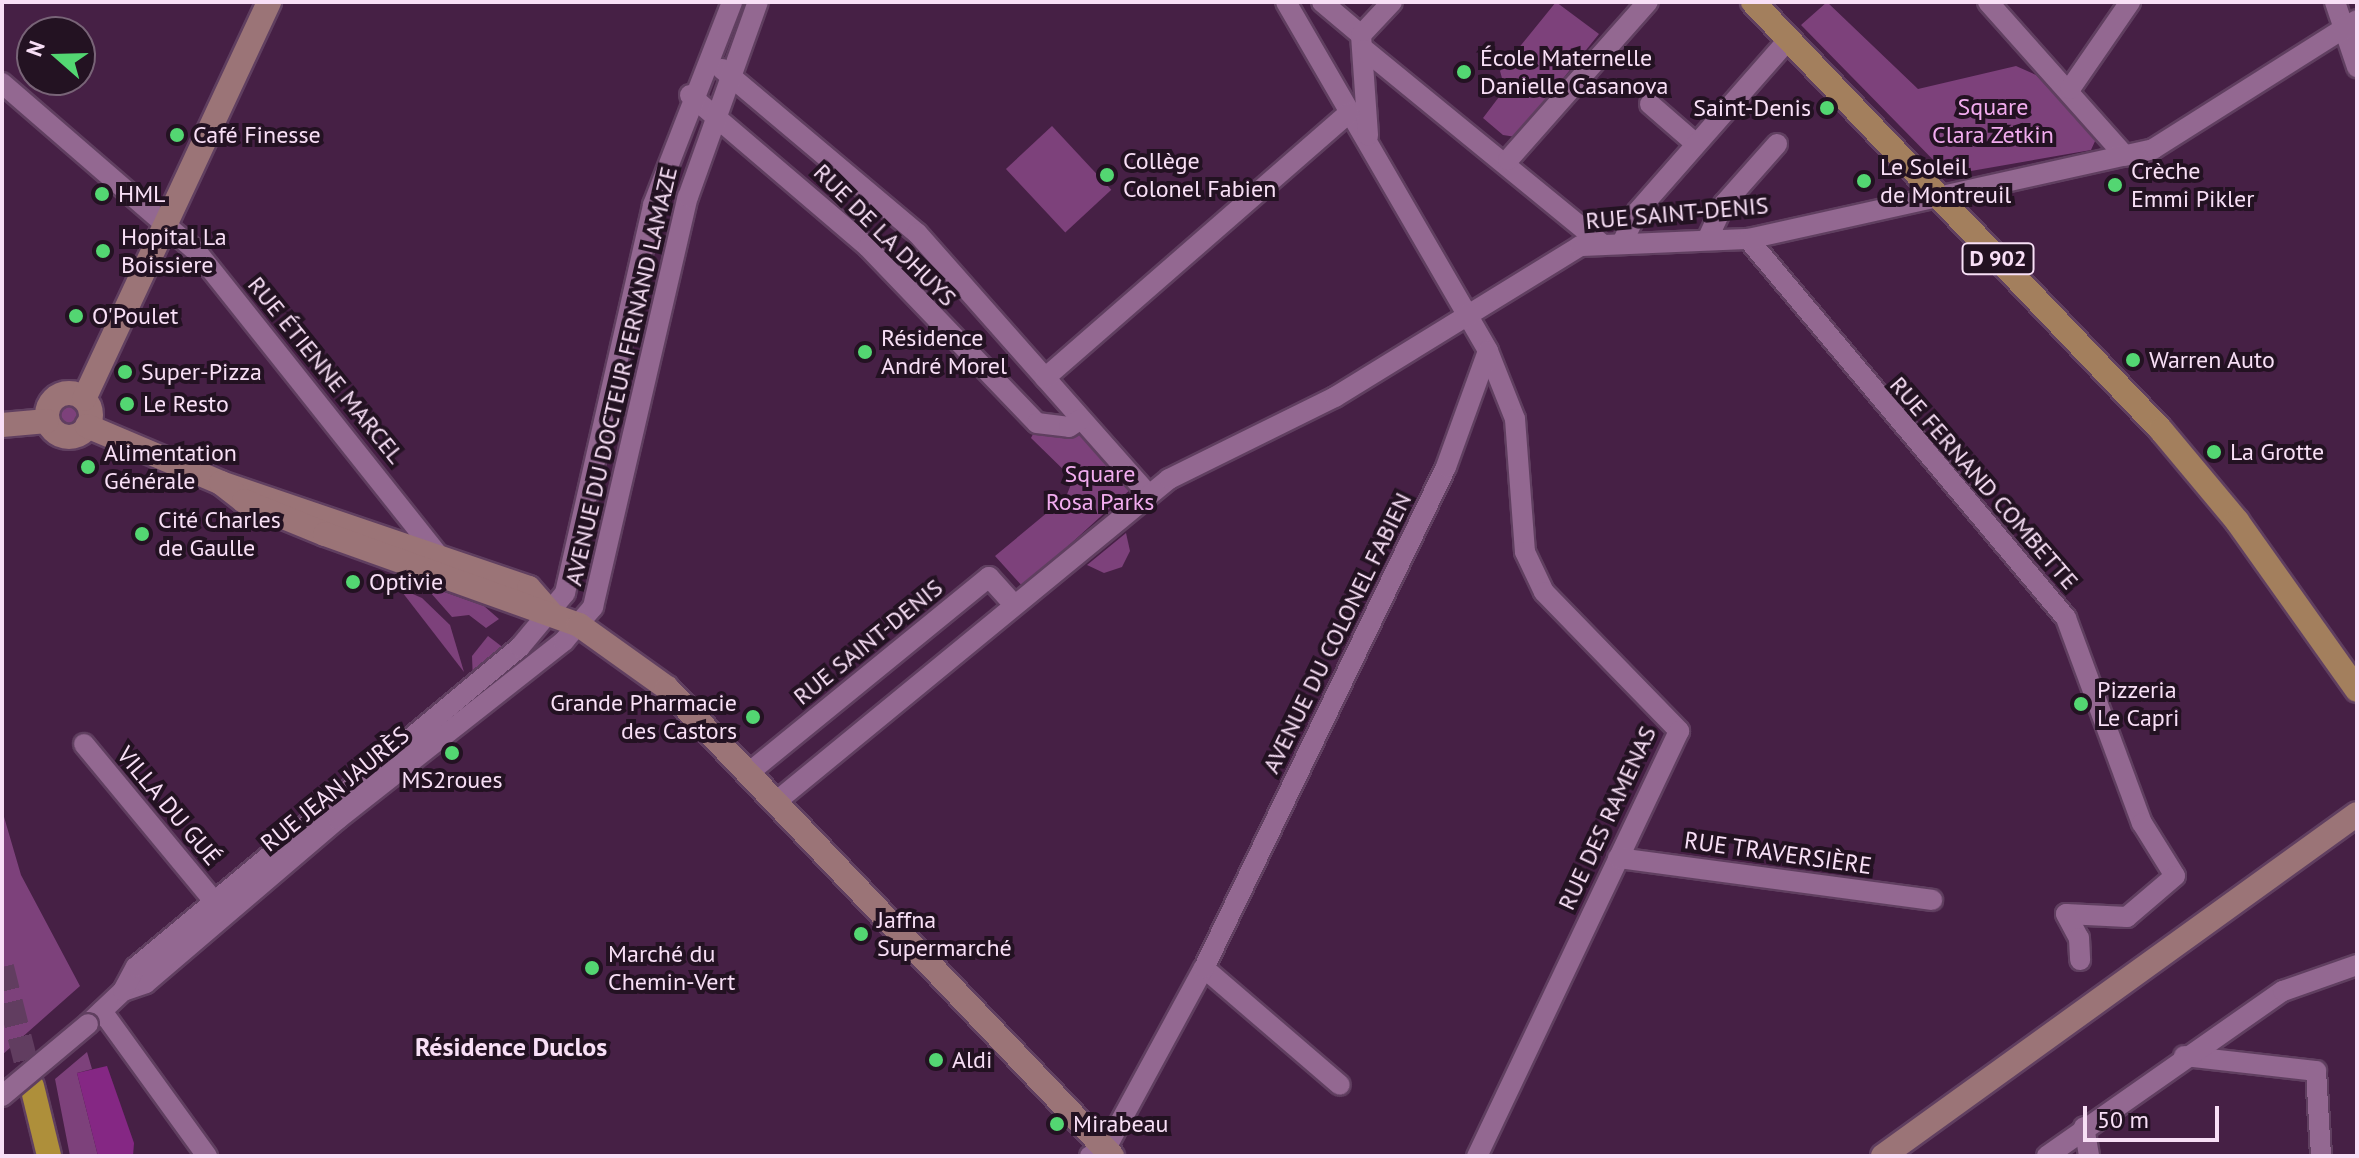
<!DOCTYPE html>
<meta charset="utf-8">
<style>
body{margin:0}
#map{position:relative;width:2359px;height:1158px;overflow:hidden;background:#462045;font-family:"PT Sans",sans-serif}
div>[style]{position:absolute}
.green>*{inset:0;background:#7d417b;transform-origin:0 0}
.round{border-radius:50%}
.forest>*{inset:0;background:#852784}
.highway-tunnel>*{height:24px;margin-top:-12px;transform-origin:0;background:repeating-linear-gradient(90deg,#613d60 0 24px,transparent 0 36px)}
.roads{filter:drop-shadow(2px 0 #603f60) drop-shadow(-2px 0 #603f60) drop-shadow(0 2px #603f60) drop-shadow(0 -2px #603f60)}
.street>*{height:20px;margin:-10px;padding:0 10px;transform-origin:10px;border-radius:10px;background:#936891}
.secondary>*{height:24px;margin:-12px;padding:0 12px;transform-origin:12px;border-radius:12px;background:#9b7477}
.secondary>.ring{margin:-12px;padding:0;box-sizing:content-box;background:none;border:24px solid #9b7477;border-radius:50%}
.primary>*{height:24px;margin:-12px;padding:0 12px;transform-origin:12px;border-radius:12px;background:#a37f5d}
.highway>*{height:24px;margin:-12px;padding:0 12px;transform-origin:12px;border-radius:12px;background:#ae8f3a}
.bridges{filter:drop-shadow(2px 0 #603f60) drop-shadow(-2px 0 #603f60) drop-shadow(0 2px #603f60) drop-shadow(0 -2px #603f60)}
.street-bridge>*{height:20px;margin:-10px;padding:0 10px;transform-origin:10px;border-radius:10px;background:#936891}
.dots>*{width:22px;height:22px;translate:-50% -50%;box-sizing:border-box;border:4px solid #231222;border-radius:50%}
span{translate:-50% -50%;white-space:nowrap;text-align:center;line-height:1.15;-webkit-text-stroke:8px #231222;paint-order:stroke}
.shield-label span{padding:2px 6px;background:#231222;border:2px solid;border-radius:6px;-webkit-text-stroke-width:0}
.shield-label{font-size:22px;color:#f8dff6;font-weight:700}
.poi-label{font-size:24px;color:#f8dff6}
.left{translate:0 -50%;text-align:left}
.right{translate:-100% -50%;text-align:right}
.park-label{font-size:24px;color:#f2acef}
.street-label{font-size:24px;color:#f8dff6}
.neighbourhood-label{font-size:26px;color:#f8dff6;font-weight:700}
.frame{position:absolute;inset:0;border:4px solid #f8dff6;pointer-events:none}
.north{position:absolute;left:16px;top:16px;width:80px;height:80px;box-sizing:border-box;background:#231222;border:2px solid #786477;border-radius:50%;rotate:290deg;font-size:22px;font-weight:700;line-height:32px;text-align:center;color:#f8dff6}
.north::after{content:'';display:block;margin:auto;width:28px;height:36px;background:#53d672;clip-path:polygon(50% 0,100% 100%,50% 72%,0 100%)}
.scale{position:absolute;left:2083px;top:1106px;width:136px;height:36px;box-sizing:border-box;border:4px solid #f8dff6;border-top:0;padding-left:10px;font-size:24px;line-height:28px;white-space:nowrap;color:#f8dff6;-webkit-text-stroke:6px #231222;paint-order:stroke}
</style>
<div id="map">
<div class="green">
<i style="clip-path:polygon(1556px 2px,1599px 34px,1516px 137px,1503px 135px,1483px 118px,1505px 89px,1500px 71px)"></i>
<i style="clip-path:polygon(1827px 2px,1918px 89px,2016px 66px,2036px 75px,2096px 139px,2091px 150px,1948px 175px,1801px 25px)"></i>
<i style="left:1052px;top:126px;width:87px;height:63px;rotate:47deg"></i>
<i class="round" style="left:58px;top:406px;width:20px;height:20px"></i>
<i style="clip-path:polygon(1034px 432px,1083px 432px,1132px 488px,1023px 587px,995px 556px,1066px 497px,1073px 479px,1031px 438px)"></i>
<i style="clip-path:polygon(1126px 533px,1130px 551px,1122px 567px,1104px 573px,1087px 565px)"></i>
<i style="clip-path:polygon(399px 588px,422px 598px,450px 625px,464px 672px)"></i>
<i style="clip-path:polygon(436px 589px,484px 606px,499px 619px,486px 628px,469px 615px,452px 617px,430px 592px)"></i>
<i style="clip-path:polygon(488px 636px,505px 649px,473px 682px,472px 656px)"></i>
<i style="clip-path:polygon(2px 810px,21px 875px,80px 986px,2px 1055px)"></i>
<i style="clip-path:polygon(87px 1052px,92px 1069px,77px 1073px,98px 1156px,70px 1156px,55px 1079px)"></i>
</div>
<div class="forest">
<i style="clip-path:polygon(107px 1066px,134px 1143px,133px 1156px,98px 1156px,77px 1073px)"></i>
</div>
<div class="highway-tunnel">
<i style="left:2px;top:967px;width:123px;rotate:75.9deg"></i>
</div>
<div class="roads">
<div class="street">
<i style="left:1286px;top:2px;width:403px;rotate:59.9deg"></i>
<i style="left:1488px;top:351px;width:73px;rotate:68.3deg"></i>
<i style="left:1515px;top:419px;width:133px;rotate:85.7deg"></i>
<i style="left:1525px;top:552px;width:44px;rotate:64.6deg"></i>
<i style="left:1544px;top:592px;width:194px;rotate:45.8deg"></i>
<i style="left:1679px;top:731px;width:471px;rotate:115.4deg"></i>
<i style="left:1322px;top:2px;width:51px;rotate:40.2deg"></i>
<i style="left:1361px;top:35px;width:101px;rotate:86deg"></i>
<i style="left:1988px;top:2px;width:206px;rotate:48.3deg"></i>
<i style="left:2335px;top:2px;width:69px;rotate:71.3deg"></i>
<i style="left:1361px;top:35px;width:45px;rotate:-46.8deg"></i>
<i style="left:1365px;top:50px;width:305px;rotate:39.3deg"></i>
<i style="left:722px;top:69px;width:255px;rotate:40.1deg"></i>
<i style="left:917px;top:233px;width:349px;rotate:48.5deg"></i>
<i style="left:2px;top:83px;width:259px;rotate:40.9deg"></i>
<i style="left:198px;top:253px;width:386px;rotate:51.5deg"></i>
<i style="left:2070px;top:89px;width:106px;rotate:-55.4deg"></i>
<i style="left:690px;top:95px;width:234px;rotate:40.5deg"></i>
<i style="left:868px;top:247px;width:244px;rotate:46.2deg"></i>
<i style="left:1037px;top:423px;width:32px;rotate:7deg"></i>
<i style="left:1069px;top:427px;width:14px;rotate:-34deg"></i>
<i style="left:1650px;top:104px;width:61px;rotate:41deg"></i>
<i style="left:1508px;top:160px;width:211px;rotate:-48.5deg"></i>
<i style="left:1748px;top:239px;width:495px;rotate:50deg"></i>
<i style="left:2066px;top:618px;width:219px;rotate:69.7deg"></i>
<i style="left:2142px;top:823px;width:62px;rotate:58.1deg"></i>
<i style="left:2175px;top:876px;width:63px;rotate:139.5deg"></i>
<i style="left:2127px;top:917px;width:61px;rotate:-177.2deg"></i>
<i style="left:1707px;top:240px;width:40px;rotate:-65deg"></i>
<i style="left:1724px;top:204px;width:80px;rotate:-48.5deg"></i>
<i style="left:1622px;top:243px;width:34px;rotate:-64deg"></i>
<i style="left:1637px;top:212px;width:229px;rotate:-48.7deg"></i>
<i style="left:1045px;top:378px;width:403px;rotate:-41.1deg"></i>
<i style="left:84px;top:744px;width:204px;rotate:50.4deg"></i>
<i style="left:751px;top:771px;width:307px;rotate:-39.2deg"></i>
<i style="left:989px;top:577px;width:36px;rotate:48deg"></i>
<i style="left:777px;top:801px;width:507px;rotate:-39.4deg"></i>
<i style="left:1169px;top:479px;width:185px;rotate:-26.3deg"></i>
<i style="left:1335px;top:397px;width:288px;rotate:-31.6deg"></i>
<i style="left:1580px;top:246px;width:168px;rotate:-2.4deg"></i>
<i style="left:1748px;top:239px;width:415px;rotate:-12.5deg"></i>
<i style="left:2153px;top:149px;width:241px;rotate:-32.3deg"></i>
<i style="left:1618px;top:858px;width:317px;rotate:7.6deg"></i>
<i style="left:2066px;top:914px;width:27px;rotate:62deg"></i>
<i style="left:2079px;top:938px;width:22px;rotate:87deg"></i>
<i style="left:1204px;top:968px;width:179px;rotate:40.7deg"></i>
<i style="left:123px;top:991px;width:24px;rotate:-19deg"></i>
<i style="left:146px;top:983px;width:253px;rotate:-40.5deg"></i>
<i style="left:338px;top:819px;width:288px;rotate:-38.2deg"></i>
<i style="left:564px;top:641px;width:45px;rotate:-49.5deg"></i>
<i style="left:593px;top:607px;width:421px;rotate:-77deg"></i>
<i style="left:688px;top:197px;width:207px;rotate:-70.3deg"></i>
<i style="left:102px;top:1011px;width:179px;rotate:54.1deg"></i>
<i style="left:88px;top:1024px;width:48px;rotate:-43.3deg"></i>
<i style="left:123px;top:991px;width:27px;rotate:-62deg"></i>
<i style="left:136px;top:967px;width:500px;rotate:-39.8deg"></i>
<i style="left:520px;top:647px;width:70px;rotate:-50.2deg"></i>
<i style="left:565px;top:593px;width:398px;rotate:-77.2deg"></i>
<i style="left:653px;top:205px;width:218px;rotate:-68.7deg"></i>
<i style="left:2184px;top:1056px;width:133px;rotate:6.5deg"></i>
<i style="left:2316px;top:1071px;width:85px;rotate:86.6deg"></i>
<i style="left:2084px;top:1127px;width:29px;rotate:80deg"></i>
<i style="left:1090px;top:1156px;width:16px;rotate:-22deg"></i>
<i style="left:1105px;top:1150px;width:207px;rotate:-61.5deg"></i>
<i style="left:1204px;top:968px;width:556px;rotate:-64.22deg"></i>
<i style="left:1446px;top:467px;width:123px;rotate:-70.1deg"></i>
<i style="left:2047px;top:1156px;width:288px;rotate:-35deg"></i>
<i style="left:2283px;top:991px;width:78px;rotate:-19.4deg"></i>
</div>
<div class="secondary">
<i class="ring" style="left:47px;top:393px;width:20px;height:20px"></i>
<i style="left:84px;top:399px;width:438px;rotate:-65deg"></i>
<i style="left:2px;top:425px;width:45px;rotate:-5.1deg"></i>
<i style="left:87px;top:426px;width:146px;rotate:23deg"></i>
<i style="left:221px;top:483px;width:325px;rotate:18.8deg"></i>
<i style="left:529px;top:588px;width:32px;rotate:49deg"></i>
<i style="left:221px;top:483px;width:29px;rotate:38deg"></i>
<i style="left:244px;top:501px;width:87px;rotate:22.2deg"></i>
<i style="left:325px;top:534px;width:270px;rotate:19.7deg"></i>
<i style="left:579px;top:625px;width:108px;rotate:35.6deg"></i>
<i style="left:667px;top:688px;width:646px;rotate:46.44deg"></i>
<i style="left:1883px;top:1156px;width:584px;rotate:-35.81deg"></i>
</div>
<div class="primary">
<i style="left:1753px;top:2px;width:591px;rotate:46.37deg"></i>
<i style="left:2161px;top:430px;width:119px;rotate:50.1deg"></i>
<i style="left:2237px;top:521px;width:207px;rotate:54.6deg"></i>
</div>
<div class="highway">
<i style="left:32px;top:1086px;width:72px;rotate:76.3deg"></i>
</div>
</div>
<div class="bridges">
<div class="street-bridge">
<i style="left:2px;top:1096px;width:112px;rotate:-39.9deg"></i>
</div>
</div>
<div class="dots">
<i style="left:1464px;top:72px;background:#53d672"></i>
<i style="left:1827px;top:108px;background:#53d672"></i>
<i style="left:177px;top:135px;background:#53d672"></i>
<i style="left:1107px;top:175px;background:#53d672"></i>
<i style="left:1864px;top:181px;background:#53d672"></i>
<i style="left:2115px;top:185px;background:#53d672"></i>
<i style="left:102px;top:194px;background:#53d672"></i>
<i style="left:103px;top:251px;background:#53d672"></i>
<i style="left:76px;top:316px;background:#53d672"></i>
<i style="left:865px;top:352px;background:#53d672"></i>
<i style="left:2133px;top:360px;background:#53d672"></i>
<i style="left:125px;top:372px;background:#53d672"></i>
<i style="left:127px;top:404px;background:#53d672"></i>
<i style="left:2214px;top:452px;background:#53d672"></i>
<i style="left:88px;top:467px;background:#53d672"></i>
<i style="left:142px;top:534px;background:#53d672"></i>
<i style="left:353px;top:582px;background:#53d672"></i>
<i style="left:2081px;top:704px;background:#53d672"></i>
<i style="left:753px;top:717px;background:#53d672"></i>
<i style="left:452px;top:753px;background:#53d672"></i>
<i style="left:861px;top:934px;background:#53d672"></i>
<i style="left:592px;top:968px;background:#53d672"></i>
<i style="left:936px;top:1060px;background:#53d672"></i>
<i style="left:1057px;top:1124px;background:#53d672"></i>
</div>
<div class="shield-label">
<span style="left:1998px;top:259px">D 902</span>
</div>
<div class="poi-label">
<span class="left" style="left:1480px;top:72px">École Maternelle<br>Danielle Casanova</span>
<span class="right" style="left:1811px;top:108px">Saint-Denis</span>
<span class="left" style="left:193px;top:135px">Café Finesse</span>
<span class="left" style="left:1123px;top:175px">Collège<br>Colonel Fabien</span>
<span class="left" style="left:1880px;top:181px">Le Soleil<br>de Montreuil</span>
<span class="left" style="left:2131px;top:185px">Crèche<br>Emmi Pikler</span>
<span class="left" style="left:118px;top:194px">HML</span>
<span class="left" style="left:121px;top:251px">Hopital La<br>Boissiere</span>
<span class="left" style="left:92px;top:316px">O'Poulet</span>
<span class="left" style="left:881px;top:352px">Résidence<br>André Morel</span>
<span class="left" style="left:2149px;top:360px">Warren Auto</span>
<span class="left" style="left:141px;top:372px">Super-Pizza</span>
<span class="left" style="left:143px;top:404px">Le Resto</span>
<span class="left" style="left:2230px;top:452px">La Grotte</span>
<span class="left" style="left:104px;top:467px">Alimentation<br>Générale</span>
<span class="left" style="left:158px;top:534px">Cité Charles<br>de Gaulle</span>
<span class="left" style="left:369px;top:582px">Optivie</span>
<span class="left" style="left:2097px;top:704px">Pizzeria<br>Le Capri</span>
<span class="right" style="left:737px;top:717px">Grande Pharmacie<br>des Castors</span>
<span style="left:452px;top:780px">MS2roues</span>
<span class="left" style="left:877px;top:934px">Jaffna<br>Supermarché</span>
<span class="left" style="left:608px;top:968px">Marché du<br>Chemin-Vert</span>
<span class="left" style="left:952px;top:1060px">Aldi</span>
<span class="left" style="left:1073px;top:1124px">Mirabeau</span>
</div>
<div class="park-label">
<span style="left:1993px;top:121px">Square<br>Clara Zetkin</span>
<span style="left:1100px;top:488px">Square<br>Rosa Parks</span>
</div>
<div class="street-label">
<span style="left:1677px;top:213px;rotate:-5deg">RUE SAINT-DENIS</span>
<span style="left:885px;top:235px;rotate:45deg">RUE DE LA DHUYS</span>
<span style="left:326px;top:370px;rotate:51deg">RUE ÉTIENNE MARCEL</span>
<span style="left:621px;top:376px;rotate:-77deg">AVENUE DU DOCTEUR FERNAND LAMAZE</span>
<span style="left:1984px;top:483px;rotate:49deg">RUE FERNAND COMBETTE</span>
<span style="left:1337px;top:633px;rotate:-64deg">AVENUE DU COLONEL FABIEN</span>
<span style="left:868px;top:642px;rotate:-39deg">RUE SAINT-DENIS</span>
<span style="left:335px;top:789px;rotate:-39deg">RUE JEAN JAURÈS</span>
<span style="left:169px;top:806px;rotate:50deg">VILLA DU GUÉ</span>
<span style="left:1607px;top:818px;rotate:-65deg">RUE DES RAMENAS</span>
<span style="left:1778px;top:853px;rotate:8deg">RUE TRAVERSIÈRE</span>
</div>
<div class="neighbourhood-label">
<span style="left:511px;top:1047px">Résidence Duclos</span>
</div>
<div class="frame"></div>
<div class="north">N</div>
<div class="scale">50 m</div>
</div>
